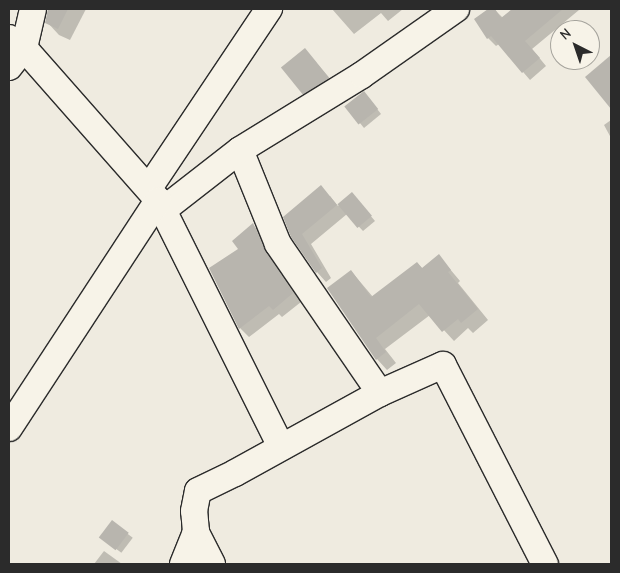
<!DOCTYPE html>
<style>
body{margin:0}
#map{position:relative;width:620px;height:573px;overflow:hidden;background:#efebe0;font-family:"Comic Neue",sans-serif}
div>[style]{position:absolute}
.shadow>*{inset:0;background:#0003;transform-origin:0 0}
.building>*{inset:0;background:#b8b5ae;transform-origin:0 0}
.roads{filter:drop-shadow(1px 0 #2b2b2b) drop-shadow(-1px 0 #2b2b2b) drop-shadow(0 1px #2b2b2b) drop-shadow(0 -1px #2b2b2b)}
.street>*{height:26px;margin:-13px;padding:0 13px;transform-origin:13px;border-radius:13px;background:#f7f3e8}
span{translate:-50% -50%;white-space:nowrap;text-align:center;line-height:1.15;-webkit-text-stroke:5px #f7f3e8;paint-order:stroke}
.frame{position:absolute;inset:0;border:10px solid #2b2b2b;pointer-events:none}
.north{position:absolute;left:550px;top:20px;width:50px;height:50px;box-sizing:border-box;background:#f7f3e8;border:1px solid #a5a39c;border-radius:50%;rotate:319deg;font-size:14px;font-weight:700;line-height:20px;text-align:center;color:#2b2b2b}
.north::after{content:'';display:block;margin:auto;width:18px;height:22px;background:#2b2b2b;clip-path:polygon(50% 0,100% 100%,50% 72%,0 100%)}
</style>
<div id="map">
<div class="shadow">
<i style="clip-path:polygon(48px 9px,86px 9px,70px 40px,59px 35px,47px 22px)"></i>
<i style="clip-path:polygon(332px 9px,403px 9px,388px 21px,381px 13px,354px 34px)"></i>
<i style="clip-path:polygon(491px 9px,494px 9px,503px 18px,514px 9px,579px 10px,532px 49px,546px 66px,530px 80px,499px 44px,496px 46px,488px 38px,475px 19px)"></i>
<i style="clip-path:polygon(305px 50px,337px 87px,312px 103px,303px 93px)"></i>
<i style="clip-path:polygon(368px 97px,381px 114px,364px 128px,346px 106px)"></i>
<i style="clip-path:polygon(611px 120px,611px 138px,604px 125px)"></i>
<i style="clip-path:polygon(352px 194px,375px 221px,363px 231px,347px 214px,311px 244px,331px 278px,326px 282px,317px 272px,292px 236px,330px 196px,338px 206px)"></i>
<i style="clip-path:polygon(253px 225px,262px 234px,274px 262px,301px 302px,282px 317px,279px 314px,249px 337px,240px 328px)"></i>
<i style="clip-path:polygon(439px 256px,460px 281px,458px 283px,488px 320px,473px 333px,468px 328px,454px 341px,430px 315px,385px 349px,396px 363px,387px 370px,377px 359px,328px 289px,351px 271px,373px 297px,417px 263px,423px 269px)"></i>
<i style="left:112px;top:522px;width:26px;height:19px;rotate:37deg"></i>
<i style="clip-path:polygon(104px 551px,122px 564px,94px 564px)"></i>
</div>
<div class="building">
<i style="clip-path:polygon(48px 9px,68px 9px,58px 29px,45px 23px)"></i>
<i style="clip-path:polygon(488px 9px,495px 9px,501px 18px,512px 9px,563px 9px,525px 41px,540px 58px,522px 73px,491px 36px,487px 39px,474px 19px)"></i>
<i style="left:305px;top:48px;width:38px;height:31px;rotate:51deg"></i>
<i style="clip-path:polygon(611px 55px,611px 109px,585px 77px)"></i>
<i style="left:364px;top:91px;width:23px;height:25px;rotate:52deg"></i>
<i style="clip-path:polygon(321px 185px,337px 205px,302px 234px,322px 268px,316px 273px,291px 237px,283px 217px)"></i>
<i style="left:352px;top:192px;width:31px;height:19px;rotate:50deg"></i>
<i style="clip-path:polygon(253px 223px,266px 252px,293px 293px,273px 310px,269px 306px,239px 329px,209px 268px,238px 249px,232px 241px)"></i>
<i style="clip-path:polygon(439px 254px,451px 270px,448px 272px,478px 309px,461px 323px,458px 319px,442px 332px,419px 304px,376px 338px,386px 352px,376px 360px,327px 288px,351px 270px,371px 297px,417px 262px,422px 268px)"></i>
<i style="left:112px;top:520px;width:21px;height:22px;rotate:37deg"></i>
</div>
<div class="roads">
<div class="street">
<i style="left:9px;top:38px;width:18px;rotate:34deg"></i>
<i style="left:24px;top:48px;width:203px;rotate:48.6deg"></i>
<i style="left:158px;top:200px;width:276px;rotate:63.5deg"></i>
<i style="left:9px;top:67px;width:24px;rotate:-52deg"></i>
<i style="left:24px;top:48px;width:40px;rotate:-77deg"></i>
<i style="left:149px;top:188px;width:216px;rotate:-56.2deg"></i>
<i style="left:163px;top:210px;width:98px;rotate:-37.9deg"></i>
<i style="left:380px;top:393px;width:181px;rotate:-124.4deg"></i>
<i style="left:278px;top:244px;width:101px;rotate:-112deg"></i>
<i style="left:240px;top:150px;width:143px;rotate:-31.6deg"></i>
<i style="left:362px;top:75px;width:115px;rotate:-35.1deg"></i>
<i style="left:9px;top:428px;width:272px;rotate:-56.8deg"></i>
<i style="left:183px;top:564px;width:35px;rotate:-68deg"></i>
<i style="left:212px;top:564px;width:36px;rotate:-117deg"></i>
<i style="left:196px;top:532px;width:21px;rotate:-95deg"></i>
<i style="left:194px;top:511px;width:20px;rotate:-79deg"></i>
<i style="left:198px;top:491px;width:41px;rotate:-25.9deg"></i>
<i style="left:235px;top:473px;width:166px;rotate:-28.9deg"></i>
<i style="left:380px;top:393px;width:69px;rotate:-24deg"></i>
<i style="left:443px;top:365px;width:224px;rotate:62.9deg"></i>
</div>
</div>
<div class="frame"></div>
<div class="north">N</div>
</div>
